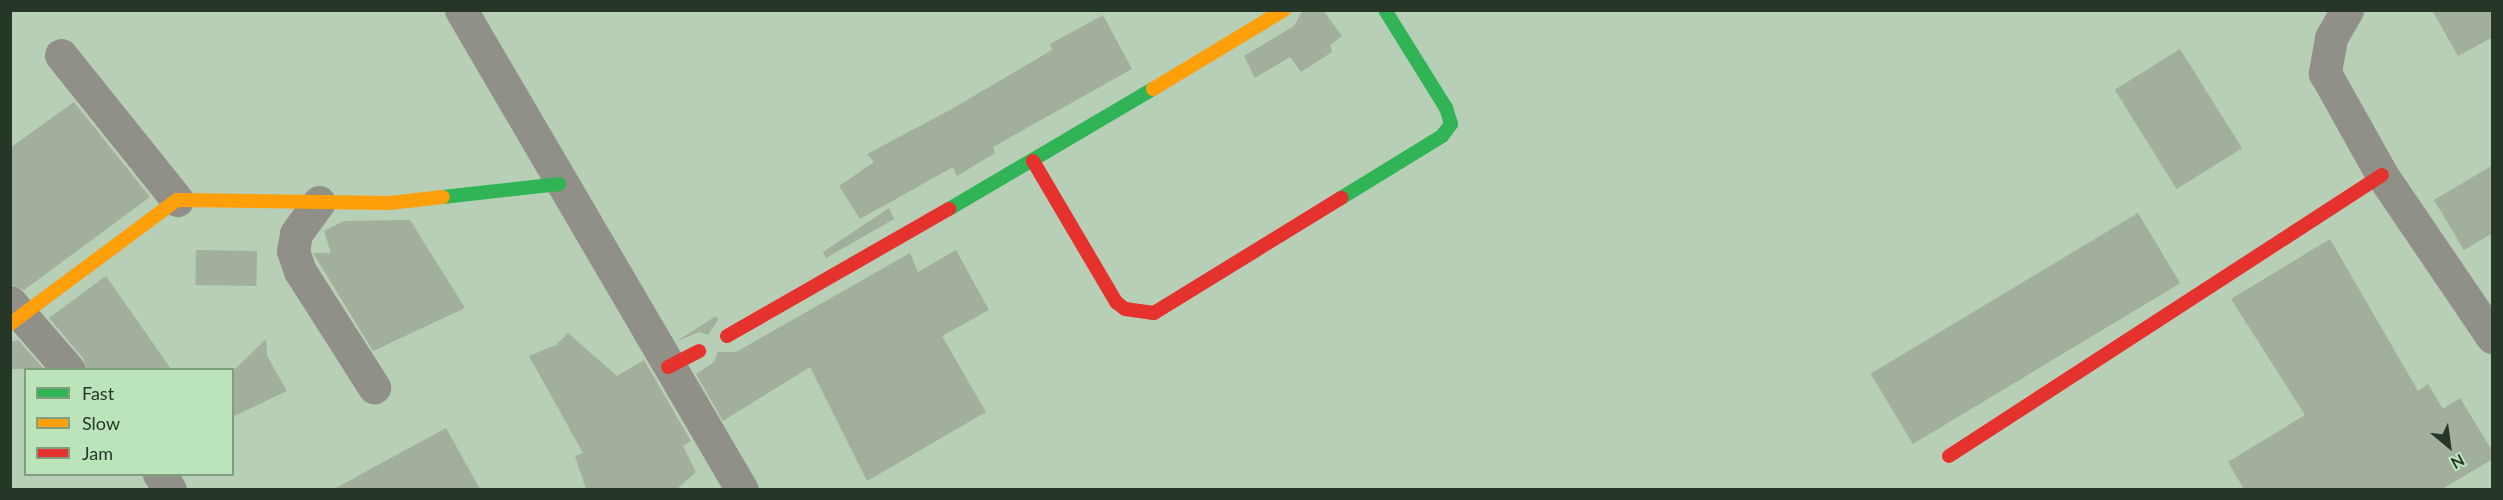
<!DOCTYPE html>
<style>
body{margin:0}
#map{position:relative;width:2503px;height:500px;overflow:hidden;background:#b7ceb7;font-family:Lato,sans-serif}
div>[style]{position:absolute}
.building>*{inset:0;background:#a1af9c;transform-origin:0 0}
.street>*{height:33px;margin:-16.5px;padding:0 16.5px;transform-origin:16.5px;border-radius:16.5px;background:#909089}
.fast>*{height:14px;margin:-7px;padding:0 7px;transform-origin:7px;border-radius:7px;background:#30b455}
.slow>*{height:14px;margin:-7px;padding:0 7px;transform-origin:7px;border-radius:7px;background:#ff9f0a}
.jam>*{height:14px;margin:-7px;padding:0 7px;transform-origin:7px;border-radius:7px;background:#e5322d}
span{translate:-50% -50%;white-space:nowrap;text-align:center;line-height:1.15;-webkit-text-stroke:4.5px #bbe4bb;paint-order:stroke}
.frame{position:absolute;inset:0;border:12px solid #263727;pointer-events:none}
.legend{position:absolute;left:24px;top:368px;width:210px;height:108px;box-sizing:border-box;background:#bbe4bb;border:2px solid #7f9f80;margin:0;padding:8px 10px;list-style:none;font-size:18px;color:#263727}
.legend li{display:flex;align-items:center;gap:12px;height:30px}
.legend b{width:30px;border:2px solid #7f9f80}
.north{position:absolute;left:2419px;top:416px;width:60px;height:60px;-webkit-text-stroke:4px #bbe4bb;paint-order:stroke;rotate:151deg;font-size:16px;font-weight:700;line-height:24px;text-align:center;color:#263727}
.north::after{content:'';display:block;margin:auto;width:21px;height:27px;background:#263727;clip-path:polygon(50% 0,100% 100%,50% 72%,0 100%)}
</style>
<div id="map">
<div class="building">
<i style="clip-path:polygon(1303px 10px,1323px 10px,1342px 36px,1330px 45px,1332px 52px,1301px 72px,1290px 57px,1255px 78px,1244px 56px,1294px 26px)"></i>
<i style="clip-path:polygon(2432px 10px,2493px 10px,2493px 37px,2458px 56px)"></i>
<i style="clip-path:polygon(1103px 15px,1132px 69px,993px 147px,995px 153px,957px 176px,953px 167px,860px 219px,839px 186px,874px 162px,867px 154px,950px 110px,1052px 50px,1050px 44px)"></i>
<i style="left:2180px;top:49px;width:117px;height:77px;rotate:58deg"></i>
<i style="clip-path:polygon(74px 102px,150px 197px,24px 290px,10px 284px,10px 148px)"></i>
<i style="clip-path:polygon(2493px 165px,2493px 233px,2464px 250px,2434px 200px)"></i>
<i style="clip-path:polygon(889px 208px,894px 219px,826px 258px,823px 252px)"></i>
<i style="left:2138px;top:213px;width:82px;height:312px;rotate:59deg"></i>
<i style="clip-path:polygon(410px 220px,465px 308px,373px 351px,313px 253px,331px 253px,324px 231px,344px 221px)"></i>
<i style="clip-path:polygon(2330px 239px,2418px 391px,2428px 384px,2443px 409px,2460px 398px,2493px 452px,2493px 459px,2442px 489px,2244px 489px,2228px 462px,2305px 415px,2231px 299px)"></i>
<i style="left:196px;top:250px;width:61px;height:35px;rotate:1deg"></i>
<i style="clip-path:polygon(956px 250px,989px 310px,942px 336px,986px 412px,867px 481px,810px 367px,723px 421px,696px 374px,714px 362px,718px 352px,736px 352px,910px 253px,918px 272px)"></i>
<i style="clip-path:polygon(106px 276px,171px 369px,87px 369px,83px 358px,49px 318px)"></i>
<i style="clip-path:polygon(716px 316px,718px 320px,708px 335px,699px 332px,677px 341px)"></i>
<i style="clip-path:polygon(568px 333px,617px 376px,644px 360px,691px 441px,683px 446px,696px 472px,677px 489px,586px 489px,575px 456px,583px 453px,529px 356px,556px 345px)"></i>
<i style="clip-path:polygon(266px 339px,267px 356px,287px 391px,232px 417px,232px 372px)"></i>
<i style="clip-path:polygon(18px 340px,44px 369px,10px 369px,10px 342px)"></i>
<i style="clip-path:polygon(446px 428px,480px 489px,334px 489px)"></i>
</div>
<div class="street">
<i style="left:461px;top:10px;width:556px;rotate:59.65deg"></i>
<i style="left:2347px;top:10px;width:32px;rotate:120deg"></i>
<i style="left:2331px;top:38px;width:36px;rotate:100deg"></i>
<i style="left:2325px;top:73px;width:117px;rotate:60.8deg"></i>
<i style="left:2382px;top:175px;width:196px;rotate:55.8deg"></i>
<i style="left:61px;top:55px;width:186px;rotate:51.3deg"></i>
<i style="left:319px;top:202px;width:39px;rotate:126deg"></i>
<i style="left:296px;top:234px;width:17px;rotate:100deg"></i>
<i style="left:293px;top:251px;width:21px;rotate:71deg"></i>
<i style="left:300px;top:271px;width:138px;rotate:57.5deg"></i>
<i style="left:10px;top:302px;width:90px;rotate:49.1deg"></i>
<i style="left:159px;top:474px;width:19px;rotate:55deg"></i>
</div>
<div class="fast">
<i style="left:443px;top:197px;width:117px;rotate:-6.4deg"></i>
<i style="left:1341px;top:198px;width:119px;rotate:-31.5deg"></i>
<i style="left:1442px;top:136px;width:15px;rotate:-53deg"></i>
<i style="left:1451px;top:124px;width:17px;rotate:-107deg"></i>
<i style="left:1446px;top:108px;width:115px;rotate:-121.9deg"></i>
<i style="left:949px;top:209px;width:237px;rotate:-30.5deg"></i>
</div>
<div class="slow">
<i style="left:1153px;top:89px;width:153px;rotate:-31.1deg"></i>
<i style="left:10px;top:324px;width:208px;rotate:-36.6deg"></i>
<i style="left:177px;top:200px;width:212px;rotate:0.8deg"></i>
<i style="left:389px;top:203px;width:54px;rotate:-6.3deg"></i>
</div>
<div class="jam">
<i style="left:1033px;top:161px;width:164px;rotate:59.5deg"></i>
<i style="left:1116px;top:302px;width:11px;rotate:38deg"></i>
<i style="left:1125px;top:309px;width:29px;rotate:8deg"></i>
<i style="left:1154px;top:313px;width:220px;rotate:-31.6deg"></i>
<i style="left:727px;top:336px;width:256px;rotate:-29.8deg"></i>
<i style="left:668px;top:367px;width:35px;rotate:-27deg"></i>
<i style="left:1949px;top:456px;width:516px;rotate:-32.98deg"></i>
</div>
<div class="frame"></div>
<ul class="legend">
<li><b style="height:8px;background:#30b455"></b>Fast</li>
<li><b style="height:8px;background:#ff9f0a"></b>Slow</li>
<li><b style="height:8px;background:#e5322d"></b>Jam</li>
</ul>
<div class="north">N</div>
</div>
